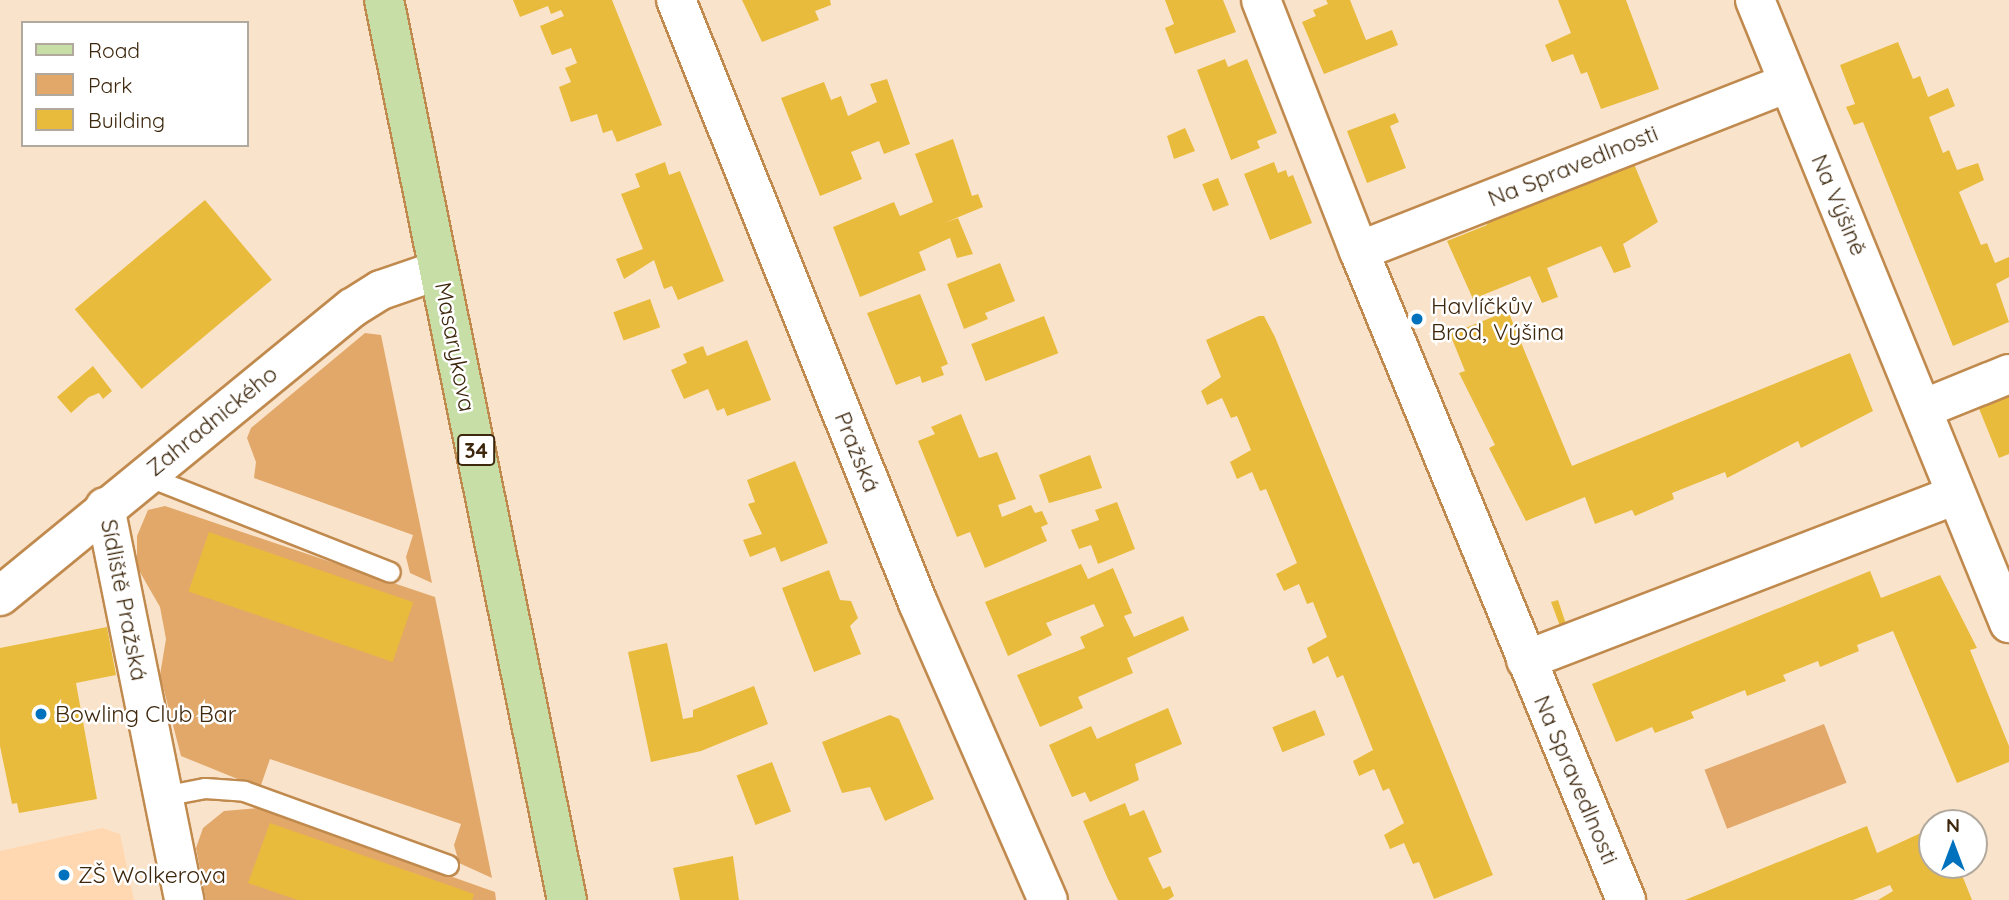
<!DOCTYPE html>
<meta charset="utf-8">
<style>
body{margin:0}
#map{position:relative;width:2009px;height:900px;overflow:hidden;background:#fae3cb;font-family:Quicksand,sans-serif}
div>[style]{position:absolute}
.built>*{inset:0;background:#ffd8b1}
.green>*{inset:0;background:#e2a869;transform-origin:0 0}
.building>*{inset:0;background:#e9bb3d;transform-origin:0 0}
.roads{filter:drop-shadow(2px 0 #c08a4e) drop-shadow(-2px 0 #c08a4e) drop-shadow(0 2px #c08a4e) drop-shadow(0 -2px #c08a4e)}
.lane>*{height:19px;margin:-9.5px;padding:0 9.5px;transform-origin:9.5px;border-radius:9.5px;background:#fff}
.street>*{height:38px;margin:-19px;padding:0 19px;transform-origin:19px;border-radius:19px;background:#fff}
.primary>*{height:38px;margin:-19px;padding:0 19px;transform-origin:19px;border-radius:19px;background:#c7dfa6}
.dots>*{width:19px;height:19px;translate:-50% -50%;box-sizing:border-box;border:4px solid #fff;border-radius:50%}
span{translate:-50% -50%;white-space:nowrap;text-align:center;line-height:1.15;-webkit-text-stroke:5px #fff;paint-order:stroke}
.shield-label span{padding:2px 5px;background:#fff;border:2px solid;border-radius:5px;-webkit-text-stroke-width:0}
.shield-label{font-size:21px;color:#3d270d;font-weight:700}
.street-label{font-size:23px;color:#3d270d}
.poi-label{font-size:23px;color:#3d270d}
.left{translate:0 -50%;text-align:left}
.legend{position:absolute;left:21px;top:21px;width:228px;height:126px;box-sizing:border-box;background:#fff;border:2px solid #b1a99e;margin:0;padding:9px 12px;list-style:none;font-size:21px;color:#3d270d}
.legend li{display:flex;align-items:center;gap:14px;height:35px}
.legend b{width:35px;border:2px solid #b1a99e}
.north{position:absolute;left:1918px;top:809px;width:70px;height:70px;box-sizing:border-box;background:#fff;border:2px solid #b1a99e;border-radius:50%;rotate:0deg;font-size:19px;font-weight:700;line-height:28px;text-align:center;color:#3d270d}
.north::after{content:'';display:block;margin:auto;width:24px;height:32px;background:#0071bc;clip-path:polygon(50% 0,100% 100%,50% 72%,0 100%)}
</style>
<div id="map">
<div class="built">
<i style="clip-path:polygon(102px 828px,120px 834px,134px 900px,0 900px,0 851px)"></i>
</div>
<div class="green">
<i style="clip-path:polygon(365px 333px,381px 335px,432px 583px,410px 573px,406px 557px,413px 535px,254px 478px,256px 462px,247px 438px,251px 428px)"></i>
<i style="clip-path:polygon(165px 506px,435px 597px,492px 878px,459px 863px,454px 845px,461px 824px,270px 759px,260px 788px,181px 756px,160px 675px,166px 639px,160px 607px,137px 567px,137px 536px,148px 510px)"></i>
<i style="left:1824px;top:724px;width:63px;height:128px;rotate:69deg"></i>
<i style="clip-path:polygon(258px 808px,495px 892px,496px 900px,206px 900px,196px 848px,203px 828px,224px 811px)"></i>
</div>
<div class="building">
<i style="clip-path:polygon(513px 0,612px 0,662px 125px,617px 142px,612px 130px,603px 133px,597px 114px,571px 122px,559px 87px,571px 82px,565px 68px,577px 63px,571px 48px,552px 55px,540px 26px,564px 16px,561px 10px,551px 14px,548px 6px,520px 17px)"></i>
<i style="clip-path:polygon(742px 0,830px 0,831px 5px,815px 11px,819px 20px,762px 42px)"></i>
<i style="clip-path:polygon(1165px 0,1223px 0,1236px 32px,1175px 54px,1165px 28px,1174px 24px)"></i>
<i style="clip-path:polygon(1326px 0,1350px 0,1366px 40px,1392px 30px,1398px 45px,1324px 74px,1302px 22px,1316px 16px,1313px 10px,1328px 4px)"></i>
<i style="clip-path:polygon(1558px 0,1626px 0,1659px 89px,1601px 109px,1587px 72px,1581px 74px,1573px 54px,1552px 62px,1545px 45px,1571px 33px)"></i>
<i style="clip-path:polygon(1898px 42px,1913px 79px,1920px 76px,1928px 97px,1948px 88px,1955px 106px,1929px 117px,1943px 153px,1949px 150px,1957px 170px,1978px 163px,1984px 180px,1959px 192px,1981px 245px,1987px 243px,1995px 263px,2009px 257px,2009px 277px,1996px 284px,2009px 322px,1953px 346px,1863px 122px,1854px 125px,1846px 107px,1855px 104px,1840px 65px)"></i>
<i style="clip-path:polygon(1225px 59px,1228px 67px,1247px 59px,1277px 133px,1257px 141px,1260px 148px,1231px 160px,1197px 70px)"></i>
<i style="clip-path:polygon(887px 79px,910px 144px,884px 154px,879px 141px,851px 152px,862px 179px,820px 196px,781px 98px,824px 82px,831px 100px,841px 96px,848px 116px,877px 102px,870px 84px)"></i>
<i style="clip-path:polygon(1395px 113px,1399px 122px,1390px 126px,1406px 168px,1367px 183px,1347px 131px)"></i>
<i style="clip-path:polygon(1185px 128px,1195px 151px,1174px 159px,1167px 136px)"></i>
<i style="clip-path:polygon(953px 139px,972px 196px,978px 194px,983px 207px,944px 223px,958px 218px,973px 254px,957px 258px,950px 238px,919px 252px,926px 270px,860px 297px,833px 227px,894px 202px,900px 216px,933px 202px,915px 154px)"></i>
<i style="clip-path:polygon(665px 162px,669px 175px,680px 171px,724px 281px,678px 300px,672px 286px,664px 289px,654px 260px,624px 279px,616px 259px,643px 249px,621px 194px,640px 187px,635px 174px)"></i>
<i style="clip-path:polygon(1274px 162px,1278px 173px,1286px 170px,1288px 177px,1293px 175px,1312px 223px,1270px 240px,1244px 174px)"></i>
<i style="clip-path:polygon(1634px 164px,1658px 222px,1623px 244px,1631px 267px,1614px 273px,1601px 246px,1547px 268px,1558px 297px,1542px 303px,1530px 276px,1473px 299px,1447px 241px,1487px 225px,1485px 221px,1561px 194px,1560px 190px,1575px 184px,1577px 188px)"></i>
<i style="left:1218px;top:178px;width:29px;height:17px;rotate:68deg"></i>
<i style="left:205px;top:200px;width:104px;height:170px;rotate:50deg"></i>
<i style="clip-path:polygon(1000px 263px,1015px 301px,985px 313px,988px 319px,964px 329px,947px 284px)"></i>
<i style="clip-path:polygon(920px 294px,948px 364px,941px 367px,944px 375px,922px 383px,920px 376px,896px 385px,867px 313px)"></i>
<i style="left:650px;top:299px;width:30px;height:39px;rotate:70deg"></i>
<i style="clip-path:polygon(1508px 311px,1572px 466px,1850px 353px,1873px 411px,1801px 448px,1798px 441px,1727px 478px,1725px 472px,1672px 493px,1674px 499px,1635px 516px,1632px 510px,1595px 524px,1585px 497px,1526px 521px,1489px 448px,1495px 445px,1459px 373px,1465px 371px,1450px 334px)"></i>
<i style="left:1044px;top:316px;width:40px;height:78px;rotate:69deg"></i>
<i style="clip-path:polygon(1259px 316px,1264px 316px,1275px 337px,1493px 875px,1434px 899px,1419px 862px,1413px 864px,1404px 843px,1390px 849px,1384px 835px,1404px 823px,1389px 788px,1383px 791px,1374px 769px,1359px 776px,1353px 761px,1373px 750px,1343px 675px,1337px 678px,1328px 656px,1313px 664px,1307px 648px,1327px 637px,1313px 602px,1307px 604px,1299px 584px,1284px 591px,1276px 574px,1297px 563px,1266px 489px,1260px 491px,1252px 472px,1237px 479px,1230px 462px,1251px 450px,1237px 416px,1231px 418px,1222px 398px,1207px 405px,1201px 391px,1221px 377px,1206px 340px)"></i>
<i style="clip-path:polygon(747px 340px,771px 400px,727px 416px,724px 408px,717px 411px,708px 389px,684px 399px,671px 370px,687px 363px,683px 354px,703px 346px,707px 356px)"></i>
<i style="clip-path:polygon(93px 366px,112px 391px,103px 399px,99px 393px,89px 397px,71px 413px,57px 397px)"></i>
<i style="clip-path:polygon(2009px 391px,2009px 454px,1999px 458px,1978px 406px)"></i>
<i style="clip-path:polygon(961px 414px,979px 458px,997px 452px,1016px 499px,998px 505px,1002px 517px,1031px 505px,1035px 513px,1042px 511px,1048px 524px,1041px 527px,1047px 541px,985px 568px,970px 532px,957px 537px,918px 441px,935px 434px,931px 427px)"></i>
<i style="clip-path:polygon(1090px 455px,1102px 488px,1049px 503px,1039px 475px)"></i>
<i style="clip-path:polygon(795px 461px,828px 543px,781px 562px,775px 547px,750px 557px,743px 540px,762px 534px,748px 504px,755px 502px,747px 480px)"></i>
<i style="clip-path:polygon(1117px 502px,1135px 549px,1098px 564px,1091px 545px,1079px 549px,1071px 530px,1099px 520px,1095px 510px)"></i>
<i style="left:209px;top:532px;width:216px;height:63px;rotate:19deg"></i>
<i style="clip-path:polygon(1081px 564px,1088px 579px,1113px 568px,1132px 613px,1124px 616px,1134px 637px,1183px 616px,1189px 630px,1127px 658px,1133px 673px,1078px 697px,1083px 708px,1040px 727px,1017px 675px,1085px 648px,1080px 637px,1104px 626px,1094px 604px,1046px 623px,1052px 635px,1008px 656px,985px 602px)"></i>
<i style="clip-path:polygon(829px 570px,840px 600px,851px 601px,858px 618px,850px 626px,861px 654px,814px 672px,782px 588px)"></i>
<i style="clip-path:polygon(1870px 571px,1881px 598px,1940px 575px,1977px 648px,1970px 650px,2009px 746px,2009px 762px,1957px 783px,1893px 631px,1857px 645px,1859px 651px,1820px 667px,1818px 661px,1783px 675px,1786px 681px,1747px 696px,1745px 690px,1691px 712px,1694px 718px,1655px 733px,1652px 727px,1616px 742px,1592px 684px)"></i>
<i style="clip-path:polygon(1558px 600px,1566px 624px,1560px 626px,1551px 602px)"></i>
<i style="clip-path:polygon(107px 627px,116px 675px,76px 683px,97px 799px,19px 813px,17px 803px,12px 804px,0 746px,0 648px)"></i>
<i style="clip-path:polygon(667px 643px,683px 719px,693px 717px,693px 710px,754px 686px,768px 724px,701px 751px,651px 762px,628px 652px)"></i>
<i style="clip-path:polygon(1168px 708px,1182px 744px,1135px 764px,1139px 780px,1090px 802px,1085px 792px,1072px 797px,1049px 745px,1091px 726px,1097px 739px)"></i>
<i style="left:1315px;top:710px;width:27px;height:46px;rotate:68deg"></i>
<i style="clip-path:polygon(890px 715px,899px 719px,934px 799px,885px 821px,870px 787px,842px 793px,822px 742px)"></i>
<i style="left:772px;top:762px;width:53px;height:38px;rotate:69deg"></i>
<i style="clip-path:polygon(1125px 803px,1130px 816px,1144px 810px,1162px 852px,1148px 858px,1163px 889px,1170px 886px,1174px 896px,1168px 900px,1118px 900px,1107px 877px,1083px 821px)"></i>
<i style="clip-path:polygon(270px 823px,474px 894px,472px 900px,298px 900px,248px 883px)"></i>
<i style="clip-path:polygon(1867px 826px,1877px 853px,1932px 828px,1932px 865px,1958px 865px,1972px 900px,1878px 900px,1893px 891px,1890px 885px,1853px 900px,1685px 900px)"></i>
<i style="clip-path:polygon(733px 856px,739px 900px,680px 900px,673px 868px)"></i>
</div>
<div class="roads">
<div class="lane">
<i style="left:144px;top:475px;width:264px;rotate:21.5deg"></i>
<i style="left:163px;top:796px;width:43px;rotate:-10.8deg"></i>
<i style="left:205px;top:788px;width:39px;rotate:4deg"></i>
<i style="left:244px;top:791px;width:217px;rotate:19.9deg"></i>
</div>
<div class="street">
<i style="left:676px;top:0;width:650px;rotate:68.13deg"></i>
<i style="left:918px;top:603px;width:324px;rotate:66.4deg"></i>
<i style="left:1261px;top:0;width:269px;rotate:68.7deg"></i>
<i style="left:1359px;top:251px;width:702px;rotate:67.64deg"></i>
<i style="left:1755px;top:0;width:673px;rotate:67.82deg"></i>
<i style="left:1359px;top:251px;width:461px;rotate:-21.4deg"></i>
<i style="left:1925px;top:408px;width:91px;rotate:-22deg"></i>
<i style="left:105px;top:507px;width:401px;rotate:78.6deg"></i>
<i style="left:0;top:596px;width:455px;rotate:-39.3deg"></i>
<i style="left:352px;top:308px;width:34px;rotate:-32deg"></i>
<i style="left:381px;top:290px;width:61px;rotate:-19deg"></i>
<i style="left:1526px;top:660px;width:460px;rotate:-21deg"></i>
</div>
<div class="primary">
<i style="left:384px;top:0;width:918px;rotate:78.51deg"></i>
</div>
</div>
<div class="dots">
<i style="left:1417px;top:319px;background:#0071bc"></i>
<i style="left:41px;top:714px;background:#0071bc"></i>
<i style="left:64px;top:875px;background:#0071bc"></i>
</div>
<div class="shield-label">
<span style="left:476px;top:450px">34</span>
</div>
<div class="street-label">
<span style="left:1573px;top:166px;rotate:-22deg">Na Spravedlnosti</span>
<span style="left:1839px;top:205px;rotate:67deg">Na Výšině</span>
<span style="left:455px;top:347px;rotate:79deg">Masarykova</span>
<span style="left:212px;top:421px;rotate:-39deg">Zahradnického</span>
<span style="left:857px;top:452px;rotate:68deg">Pražská</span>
<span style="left:124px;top:600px;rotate:79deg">Sídliště Pražská</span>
<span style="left:1576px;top:780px;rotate:67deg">Na Spravedlnosti</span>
</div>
<div class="poi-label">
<span class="left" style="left:1431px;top:319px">Havlíčkův<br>Brod, Výšina</span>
<span class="left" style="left:55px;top:714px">Bowling Club Bar</span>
<span class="left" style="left:78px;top:875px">ZŠ Wolkerova</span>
</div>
<ul class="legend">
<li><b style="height:9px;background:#c7dfa6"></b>Road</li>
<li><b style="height:19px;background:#e2a869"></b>Park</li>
<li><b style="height:19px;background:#e9bb3d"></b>Building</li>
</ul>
<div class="north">N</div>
</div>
